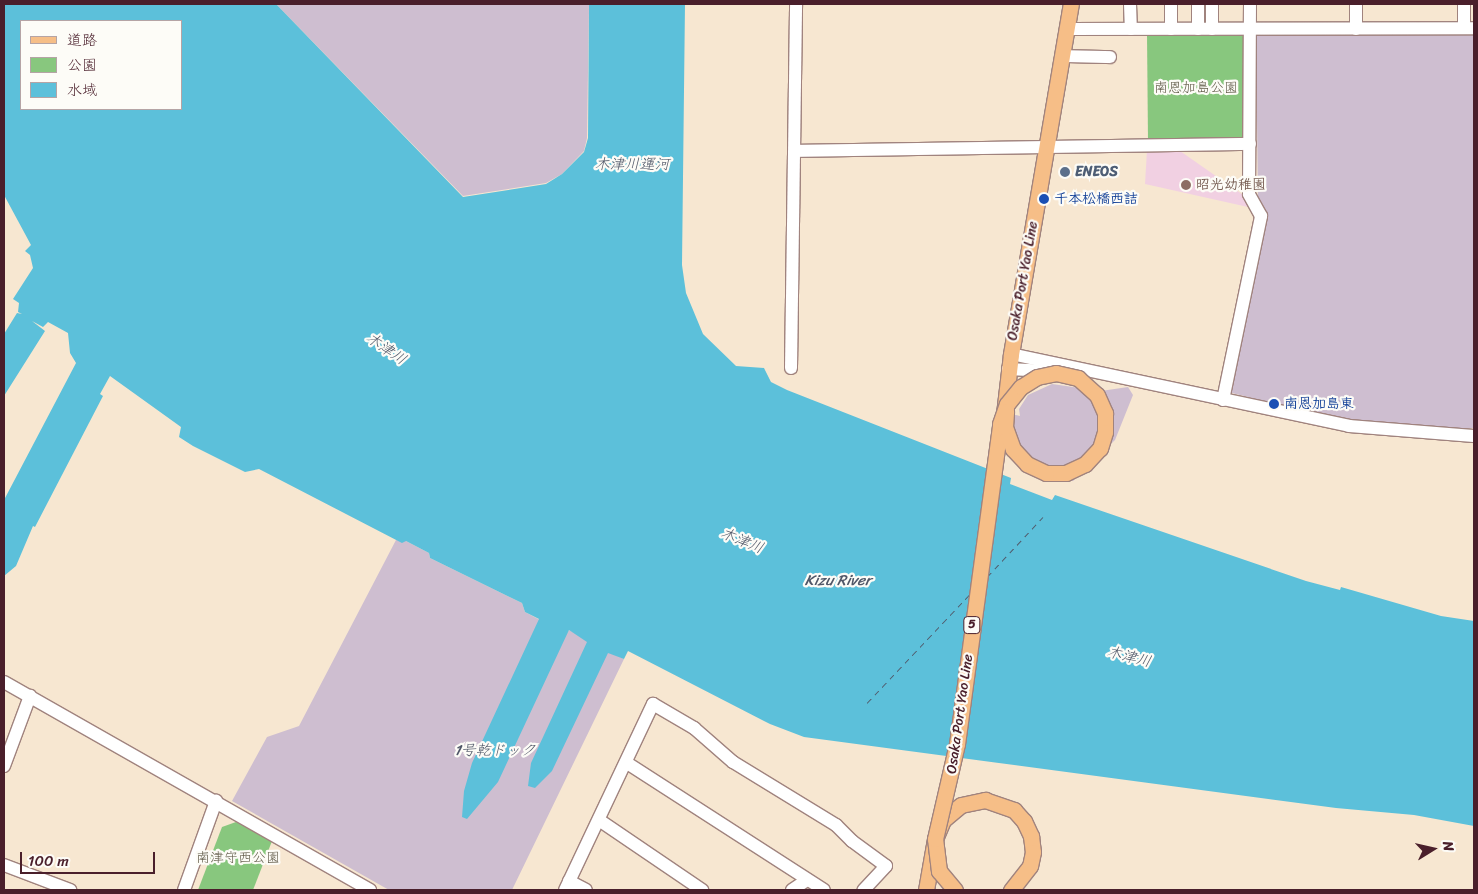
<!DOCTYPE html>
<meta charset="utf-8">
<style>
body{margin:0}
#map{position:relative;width:1478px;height:894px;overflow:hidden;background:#f7e7d1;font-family:Sriracha,"Klee One",sans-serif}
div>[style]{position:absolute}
.built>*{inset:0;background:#f1d0e2}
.industrial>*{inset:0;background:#cebed0}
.green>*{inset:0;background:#88c77e}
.water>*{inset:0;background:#5cc0da}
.ferry>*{height:1px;margin-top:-0.5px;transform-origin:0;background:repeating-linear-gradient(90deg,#505768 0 6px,transparent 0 11px)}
.roads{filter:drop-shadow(1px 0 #a0837e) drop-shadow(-1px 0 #a0837e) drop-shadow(0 1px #a0837e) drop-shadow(0 -1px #a0837e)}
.minor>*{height:12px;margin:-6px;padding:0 6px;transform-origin:6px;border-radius:6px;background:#fff}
.major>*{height:15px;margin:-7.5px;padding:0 7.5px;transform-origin:7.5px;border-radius:7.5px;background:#f6be87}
.bridges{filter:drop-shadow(1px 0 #a0837e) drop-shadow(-1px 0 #a0837e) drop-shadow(0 1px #a0837e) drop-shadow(0 -1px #a0837e)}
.major-bridge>*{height:15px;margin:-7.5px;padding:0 7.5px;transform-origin:7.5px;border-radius:7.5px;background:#f6be87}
.dots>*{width:14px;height:14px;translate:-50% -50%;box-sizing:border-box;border:2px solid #fdfcf7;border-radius:50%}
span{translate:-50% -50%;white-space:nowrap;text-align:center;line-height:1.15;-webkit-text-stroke:4.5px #fdfcf7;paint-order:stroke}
.shield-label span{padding:1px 4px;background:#fdfcf7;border:1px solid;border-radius:4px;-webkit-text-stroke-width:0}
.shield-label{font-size:12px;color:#4a1f2b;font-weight:700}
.park-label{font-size:14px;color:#605a48}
.service-label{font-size:14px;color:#4e5e75;font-weight:700}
.left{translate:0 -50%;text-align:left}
.education-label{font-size:14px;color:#785e54;font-weight:700}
.transit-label{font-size:14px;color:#164399;font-weight:700}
.street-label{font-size:14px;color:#4a1f2b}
.water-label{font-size:15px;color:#505768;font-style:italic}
.frame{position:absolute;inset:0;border:5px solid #4a1f2b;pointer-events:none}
.legend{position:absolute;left:20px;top:20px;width:162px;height:90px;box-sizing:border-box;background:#fdfcf7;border:1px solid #b5a4a5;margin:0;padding:6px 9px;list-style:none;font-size:15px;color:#4a1f2b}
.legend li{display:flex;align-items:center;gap:10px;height:25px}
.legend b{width:25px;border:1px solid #b5a4a5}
.north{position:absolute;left:1408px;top:824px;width:50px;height:50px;-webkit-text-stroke:4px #fdfcf7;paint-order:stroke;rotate:80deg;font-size:14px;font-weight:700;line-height:20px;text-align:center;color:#4a1f2b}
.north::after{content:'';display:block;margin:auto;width:18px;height:22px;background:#4a1f2b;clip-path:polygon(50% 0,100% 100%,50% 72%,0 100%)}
.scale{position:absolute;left:20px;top:852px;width:135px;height:22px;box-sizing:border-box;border:2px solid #4a1f2b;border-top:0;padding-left:6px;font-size:15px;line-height:18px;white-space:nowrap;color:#4a1f2b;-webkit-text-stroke:4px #fdfcf7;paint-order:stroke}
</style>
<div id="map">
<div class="built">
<i style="clip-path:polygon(1147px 150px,1180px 151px,1246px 197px,1248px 207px,1145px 184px)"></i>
</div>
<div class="industrial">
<i style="clip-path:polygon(276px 4px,589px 4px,587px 138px,584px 151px,562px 174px,546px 183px,463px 196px)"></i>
<i style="clip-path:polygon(1474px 32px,1474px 428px,1449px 429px,1337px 419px,1232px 393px,1230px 390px,1265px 210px,1258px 205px,1256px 35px)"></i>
<i style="clip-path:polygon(1052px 384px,1101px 391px,1128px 387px,1133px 395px,1115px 440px,1073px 481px,1044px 479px,1027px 473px,1004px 447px,998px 411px,1020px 416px,1019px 409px,1028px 395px)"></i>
<i style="clip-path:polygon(396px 540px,406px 541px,429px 553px,430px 558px,522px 603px,525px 612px,540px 620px,567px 633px,569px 630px,624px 659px,512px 890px,389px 890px,232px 801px,267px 737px,299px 726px)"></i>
</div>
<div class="green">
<i style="clip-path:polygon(1147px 34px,1242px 34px,1246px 36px,1246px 140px,1148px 141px)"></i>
<i style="clip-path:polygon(236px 822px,272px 841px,253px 890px,198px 890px,222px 827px)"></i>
</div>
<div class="water">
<i style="clip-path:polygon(evenodd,4px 4px,276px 4px,463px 197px,546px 184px,562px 174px,584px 152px,588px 138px,589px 4px,685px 4px,682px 265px,686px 293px,703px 334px,736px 366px,764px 368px,771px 382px,787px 390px,1011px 478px,1010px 484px,1052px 500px,1055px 495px,1306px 581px,1340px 590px,1341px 587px,1441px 616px,1474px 621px,1474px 826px,1414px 815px,1336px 808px,804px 737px,770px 724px,628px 651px,624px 659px,608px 653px,552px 771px,535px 788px,528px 786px,531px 763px,587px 642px,569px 630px,498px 782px,467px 819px,462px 817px,464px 791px,472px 763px,539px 619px,525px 612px,522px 603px,430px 558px,429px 553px,406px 541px,402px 543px,259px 469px,245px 472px,193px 446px,179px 437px,181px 427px,110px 376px,100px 394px,103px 396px,35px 527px,33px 526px,16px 566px,4px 576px,4px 500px,76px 363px,70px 353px,68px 333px,48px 322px,43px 327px,32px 321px,45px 331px,4px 396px,4px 334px,17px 313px,22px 314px,18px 312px,19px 303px,13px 299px,33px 268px,30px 255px,25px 251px,31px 245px,4px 195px,4px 4px,21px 21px,181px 21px,181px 109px,21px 109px,21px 21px)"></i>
</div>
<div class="ferry">
<i style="left:987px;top:577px;width:82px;rotate:-47deg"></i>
<i style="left:867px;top:703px;width:150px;rotate:-46.6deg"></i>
</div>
<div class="roads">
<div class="minor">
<i style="left:1130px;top:4px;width:25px;rotate:88deg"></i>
<i style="left:1171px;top:4px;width:25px;rotate:90deg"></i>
<i style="left:1198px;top:4px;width:25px;rotate:90deg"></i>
<i style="left:1212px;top:4px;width:25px;rotate:90deg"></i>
<i style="left:1356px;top:4px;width:25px;rotate:90deg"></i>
<i style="left:1464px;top:4px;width:24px;rotate:90deg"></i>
<i style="left:1067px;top:29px;width:407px;rotate:-0.1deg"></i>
<i style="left:1062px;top:56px;width:48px;rotate:1.2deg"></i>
<i style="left:795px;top:151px;width:455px;rotate:-0.9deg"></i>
<i style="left:1011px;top:354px;width:346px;rotate:12deg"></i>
<i style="left:1349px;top:426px;width:125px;rotate:4.6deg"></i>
<i style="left:791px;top:368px;width:364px;rotate:-89.2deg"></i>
<i style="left:1008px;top:369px;width:41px;rotate:2.8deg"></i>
<i style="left:1223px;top:400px;width:188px;rotate:-78.3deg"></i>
<i style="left:1261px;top:216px;width:25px;rotate:-119deg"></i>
<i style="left:1249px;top:194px;width:190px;rotate:-89.7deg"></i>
<i style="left:4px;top:682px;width:421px;rotate:29.6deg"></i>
<i style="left:627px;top:763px;width:234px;rotate:32.8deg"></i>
<i style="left:4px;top:766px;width:75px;rotate:-69.6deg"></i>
<i style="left:599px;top:820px;width:125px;rotate:34.2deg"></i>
<i style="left:4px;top:865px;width:71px;rotate:20.7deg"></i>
<i style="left:569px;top:881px;width:19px;rotate:28deg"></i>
<i style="left:184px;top:890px;width:95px;rotate:-70.2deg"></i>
<i style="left:565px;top:890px;width:206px;rotate:-64.7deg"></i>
<i style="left:653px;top:704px;width:48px;rotate:30.3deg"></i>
<i style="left:694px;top:728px;width:52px;rotate:41.1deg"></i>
<i style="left:733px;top:762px;width:121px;rotate:31.5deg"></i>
<i style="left:836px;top:825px;width:23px;rotate:45deg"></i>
<i style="left:852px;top:841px;width:42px;rotate:36.3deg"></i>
<i style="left:886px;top:866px;width:33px;rotate:133deg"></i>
<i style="left:792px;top:890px;width:18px;rotate:-34deg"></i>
</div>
<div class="major">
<i style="left:1004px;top:414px;width:60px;rotate:-83.3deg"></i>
<i style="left:1011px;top:354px;width:355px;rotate:-80.3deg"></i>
<i style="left:926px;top:890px;width:52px;rotate:-80deg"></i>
<i style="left:935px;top:839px;width:21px;rotate:-67deg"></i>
<i style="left:943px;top:820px;width:23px;rotate:-40deg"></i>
<i style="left:961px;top:805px;width:25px;rotate:-12deg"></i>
<i style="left:985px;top:800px;width:31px;rotate:19deg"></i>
<i style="left:1014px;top:810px;width:15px;rotate:48deg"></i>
<i style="left:1024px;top:821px;width:17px;rotate:65deg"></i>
<i style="left:1031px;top:836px;width:16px;rotate:83deg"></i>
<i style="left:1033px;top:852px;width:14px;rotate:102deg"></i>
<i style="left:1030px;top:866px;width:31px;rotate:128deg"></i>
</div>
</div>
<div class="bridges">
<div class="major-bridge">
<i style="left:955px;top:890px;width:25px;rotate:-130deg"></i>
<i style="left:939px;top:871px;width:32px;rotate:-97deg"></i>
<i style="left:935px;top:839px;width:98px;rotate:-77deg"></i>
<i style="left:957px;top:744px;width:323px;rotate:-82.3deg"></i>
<i style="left:1000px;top:424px;width:21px;rotate:-71deg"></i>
<i style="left:1007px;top:404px;width:22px;rotate:-51deg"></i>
<i style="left:1021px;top:387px;width:19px;rotate:-32deg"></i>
<i style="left:1037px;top:377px;width:19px;rotate:-12deg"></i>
<i style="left:1056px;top:373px;width:23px;rotate:13deg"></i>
<i style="left:1078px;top:378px;width:25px;rotate:42deg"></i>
<i style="left:1097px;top:395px;width:20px;rotate:66deg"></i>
<i style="left:1105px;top:413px;width:19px;rotate:90deg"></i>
<i style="left:1105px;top:432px;width:17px;rotate:107deg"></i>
<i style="left:1100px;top:448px;width:22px;rotate:133deg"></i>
<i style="left:1085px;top:464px;width:21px;rotate:155deg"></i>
<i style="left:1066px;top:473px;width:20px;rotate:180deg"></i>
<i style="left:1046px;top:473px;width:21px;rotate:-155deg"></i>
<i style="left:1027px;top:464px;width:21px;rotate:-133deg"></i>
<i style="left:1013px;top:449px;width:23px;rotate:-110deg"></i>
<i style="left:1005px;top:427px;width:16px;rotate:-86deg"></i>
</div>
</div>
<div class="dots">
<i style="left:1065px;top:172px;background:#5c6f8a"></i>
<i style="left:1186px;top:185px;background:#8d6e63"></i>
<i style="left:1044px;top:199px;background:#1a4fb4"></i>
<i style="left:1274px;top:404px;background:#1a4fb4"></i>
</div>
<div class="shield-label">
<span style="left:972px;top:625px">5</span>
</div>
<div class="park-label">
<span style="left:1196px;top:88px">南恩加島公園</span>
<span style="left:238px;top:858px">南津守西公園</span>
</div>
<div class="service-label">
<span class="left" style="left:1075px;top:172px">ENEOS</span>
</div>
<div class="education-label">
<span class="left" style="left:1196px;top:185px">昭光幼稚園</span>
</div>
<div class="transit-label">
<span class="left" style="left:1054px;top:199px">千本松橋西詰</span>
<span class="left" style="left:1284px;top:404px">南恩加島東</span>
</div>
<div class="street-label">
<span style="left:1023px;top:281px;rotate:-80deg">Osaka Port Yao Line</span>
<span style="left:960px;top:714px;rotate:-82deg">Osaka Port Yao Line</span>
</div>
<div class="water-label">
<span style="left:632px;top:165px">木津川運河</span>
<span style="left:386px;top:349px;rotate:34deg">木津川</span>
<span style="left:742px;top:541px;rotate:22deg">木津川</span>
<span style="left:838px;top:581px">Kizu River</span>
<span style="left:1129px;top:657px;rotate:14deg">木津川</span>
<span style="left:495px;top:751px">1号乾ドック</span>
</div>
<div class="frame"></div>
<ul class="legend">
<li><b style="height:6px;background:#f6be87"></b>道路</li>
<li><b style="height:14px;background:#88c77e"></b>公園</li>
<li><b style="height:14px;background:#5cc0da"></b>水域</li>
</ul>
<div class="north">N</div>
<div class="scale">100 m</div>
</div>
